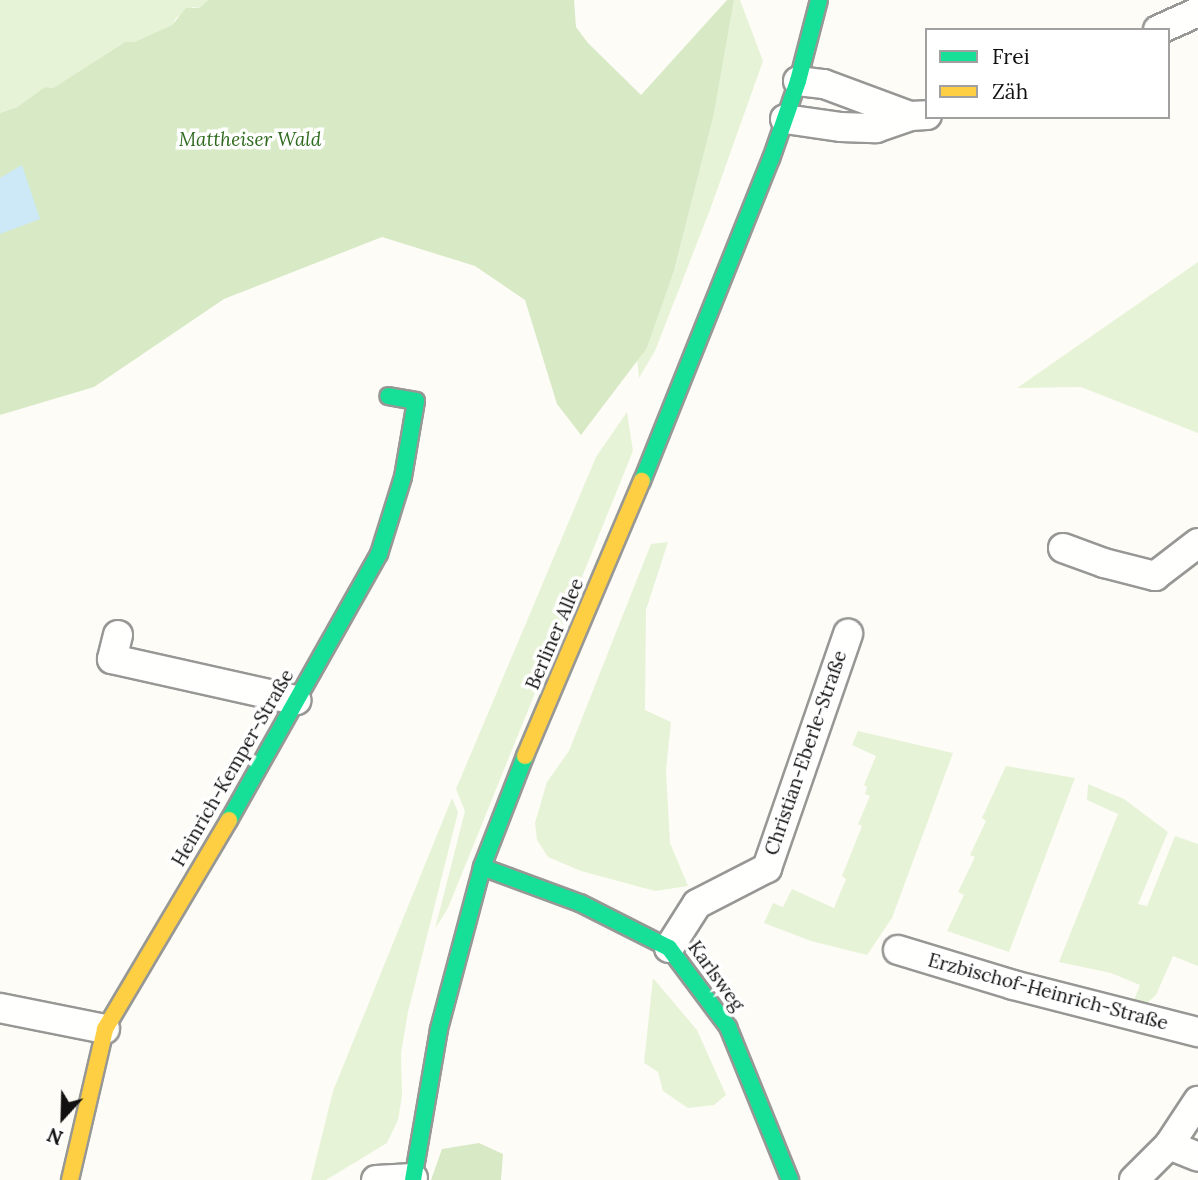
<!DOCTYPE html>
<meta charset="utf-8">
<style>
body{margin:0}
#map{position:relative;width:1198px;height:1180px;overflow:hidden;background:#fdfcf7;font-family:Lora,serif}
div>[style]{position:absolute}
.green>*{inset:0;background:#e7f3d7}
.forest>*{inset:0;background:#d8eac5}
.water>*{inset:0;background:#cde8f7}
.roads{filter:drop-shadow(2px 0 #979795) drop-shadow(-2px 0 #979795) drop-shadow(0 2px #979795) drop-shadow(0 -2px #979795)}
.street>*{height:28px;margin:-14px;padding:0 14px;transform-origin:14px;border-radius:14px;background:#fffffe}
.fast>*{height:16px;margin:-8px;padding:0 8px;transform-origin:8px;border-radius:8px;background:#16e098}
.slow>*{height:16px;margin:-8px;padding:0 8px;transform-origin:8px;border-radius:8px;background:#ffcf43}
span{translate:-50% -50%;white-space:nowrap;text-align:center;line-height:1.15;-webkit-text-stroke:7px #fff;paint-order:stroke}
.park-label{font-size:19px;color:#2f6b1f;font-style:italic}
.street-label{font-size:19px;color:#111}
.legend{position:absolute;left:925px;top:28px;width:245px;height:91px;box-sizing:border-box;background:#fff;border:2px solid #a0a0a0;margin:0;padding:9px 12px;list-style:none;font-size:21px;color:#111}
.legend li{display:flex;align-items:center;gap:14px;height:35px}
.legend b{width:35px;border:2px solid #a0a0a0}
.north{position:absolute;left:28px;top:1082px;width:70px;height:70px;-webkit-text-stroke:5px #fff;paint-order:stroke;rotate:202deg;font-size:19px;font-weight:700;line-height:28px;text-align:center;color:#111}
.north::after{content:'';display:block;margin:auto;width:24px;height:32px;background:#111;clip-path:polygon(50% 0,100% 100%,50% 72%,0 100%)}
</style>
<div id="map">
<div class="green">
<i style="clip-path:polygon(0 0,208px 0,199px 8px,193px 7px,176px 18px,172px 25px,134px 42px,125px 42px,53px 88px,45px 87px,17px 107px,0 113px)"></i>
<i style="clip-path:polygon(734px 0,740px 0,763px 61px,711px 207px,655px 351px,639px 378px,637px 358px,647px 348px,674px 271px,714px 114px)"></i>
<i style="clip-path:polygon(1198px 262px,1198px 433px,1081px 387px,1017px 388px)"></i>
<i style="clip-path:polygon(627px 412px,633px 451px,448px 908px,435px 929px,465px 811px,456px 789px,596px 457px)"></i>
<i style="clip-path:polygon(668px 542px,646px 610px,645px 710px,671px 722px,666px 771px,670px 843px,688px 886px,655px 891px,581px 871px,548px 857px,537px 840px,535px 823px,547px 782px,569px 751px,651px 544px)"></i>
<i style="clip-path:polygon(858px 731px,953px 753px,892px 918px,867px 955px,811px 941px,764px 923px,773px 903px,783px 907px,792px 889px,834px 908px,846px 879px,842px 876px,862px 826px,858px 824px,870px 796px,865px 794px,867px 787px,864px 785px,876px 756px,852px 745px)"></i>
<i style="clip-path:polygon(1006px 766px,1075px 778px,1009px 952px,947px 931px,964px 895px,958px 892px,975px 857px,970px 855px,986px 821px,982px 818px)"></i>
<i style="clip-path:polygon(1088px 784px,1124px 799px,1168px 832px,1138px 904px,1147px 906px,1175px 836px,1198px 844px,1198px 966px,1173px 956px,1156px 995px,1145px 1005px,1133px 1003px,1140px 985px,1111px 973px,1059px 962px,1118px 814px,1087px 800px)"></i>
<i style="clip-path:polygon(452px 798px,458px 812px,408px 1012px,401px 1053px,402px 1096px,398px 1120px,387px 1143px,326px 1180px,311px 1180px,333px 1091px)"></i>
<i style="clip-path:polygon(653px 978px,697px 1030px,726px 1095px,714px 1105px,688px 1108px,663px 1091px,658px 1072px,644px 1063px)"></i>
</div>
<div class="forest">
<i style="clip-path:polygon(208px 0,574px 0,576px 27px,588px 43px,641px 95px,727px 0,734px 0,714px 114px,674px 271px,647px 348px,581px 435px,557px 404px,525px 300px,475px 266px,382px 237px,224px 299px,94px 387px,0 415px,0 113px,17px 107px,45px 87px,53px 88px,125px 42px,134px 42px,172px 25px,186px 8px,199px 8px)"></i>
<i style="clip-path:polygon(479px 1143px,503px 1154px,501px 1180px,431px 1180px,442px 1149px)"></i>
</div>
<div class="water">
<i style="clip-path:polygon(22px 165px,40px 219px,0 234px,0 178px)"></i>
</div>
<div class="roads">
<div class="street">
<i style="left:1158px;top:30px;width:44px;rotate:-24.2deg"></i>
<i style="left:798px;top:81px;width:26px;rotate:7deg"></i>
<i style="left:824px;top:84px;width:92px;rotate:20.4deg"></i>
<i style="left:785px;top:119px;width:57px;rotate:8.1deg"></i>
<i style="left:841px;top:127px;width:35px;rotate:2deg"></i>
<i style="left:876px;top:128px;width:36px;rotate:-19deg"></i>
<i style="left:910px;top:116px;width:17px;rotate:-3deg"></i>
<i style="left:1063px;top:548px;width:44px;rotate:20.1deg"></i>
<i style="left:1104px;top:563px;width:53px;rotate:14.3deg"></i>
<i style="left:1155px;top:576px;width:54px;rotate:-37.5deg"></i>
<i style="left:118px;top:635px;width:25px;rotate:104deg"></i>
<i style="left:112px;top:659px;width:189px;rotate:12.6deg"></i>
<i style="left:669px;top:948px;width:52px;rotate:-57.5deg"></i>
<i style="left:697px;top:904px;width:79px;rotate:-27.2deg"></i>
<i style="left:767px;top:868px;width:248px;rotate:-70.9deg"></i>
<i style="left:898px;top:950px;width:120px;rotate:16.9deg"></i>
<i style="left:1013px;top:985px;width:191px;rotate:14.3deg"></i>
<i style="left:0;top:1008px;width:107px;rotate:11.3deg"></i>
<i style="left:1169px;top:1145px;width:31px;rotate:22deg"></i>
<i style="left:376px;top:1180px;width:37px;rotate:-3deg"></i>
<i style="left:1134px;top:1180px;width:49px;rotate:-45deg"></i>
<i style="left:1169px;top:1145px;width:53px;rotate:-56.6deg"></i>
</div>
<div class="fast">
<i style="left:642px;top:481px;width:347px;rotate:-68.2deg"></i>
<i style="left:771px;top:159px;width:83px;rotate:-70.9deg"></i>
<i style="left:798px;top:81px;width:84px;rotate:-75.5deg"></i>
<i style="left:229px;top:820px;width:305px;rotate:-60.6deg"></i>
<i style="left:379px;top:554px;width:81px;rotate:-72.7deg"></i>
<i style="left:403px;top:477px;width:77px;rotate:-80.3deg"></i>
<i style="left:416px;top:401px;width:28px;rotate:-170deg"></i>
<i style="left:482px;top:867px;width:104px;rotate:20.2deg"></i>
<i style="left:580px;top:903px;width:100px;rotate:26.8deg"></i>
<i style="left:669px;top:948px;width:99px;rotate:53.2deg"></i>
<i style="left:728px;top:1027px;width:165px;rotate:67.9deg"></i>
<i style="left:413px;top:1180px;width:153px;rotate:-80.2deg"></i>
<i style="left:439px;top:1029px;width:168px;rotate:-75.1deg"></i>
<i style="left:482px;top:867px;width:119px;rotate:-68.8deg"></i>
</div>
<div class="slow">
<i style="left:525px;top:756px;width:299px;rotate:-67deg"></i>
<i style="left:70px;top:1180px;width:155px;rotate:-76.9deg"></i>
<i style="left:105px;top:1029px;width:243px;rotate:-59.3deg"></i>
</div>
</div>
<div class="park-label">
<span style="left:250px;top:140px">Mattheiser Wald</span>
</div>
<div class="street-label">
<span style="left:555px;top:634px;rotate:-67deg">Berliner Allee</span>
<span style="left:806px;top:753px;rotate:-71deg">Christian-Eberle-Straße</span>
<span style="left:233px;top:768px;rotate:-60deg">Heinrich-Kemper-Straße</span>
<span style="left:716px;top:976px;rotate:54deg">Karlsweg</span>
<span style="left:1048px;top:992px;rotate:15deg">Erzbischof-Heinrich-Straße</span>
</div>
<ul class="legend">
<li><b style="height:9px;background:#16e098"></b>Frei</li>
<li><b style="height:9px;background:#ffcf43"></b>Zäh</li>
</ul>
<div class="north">N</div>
</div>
